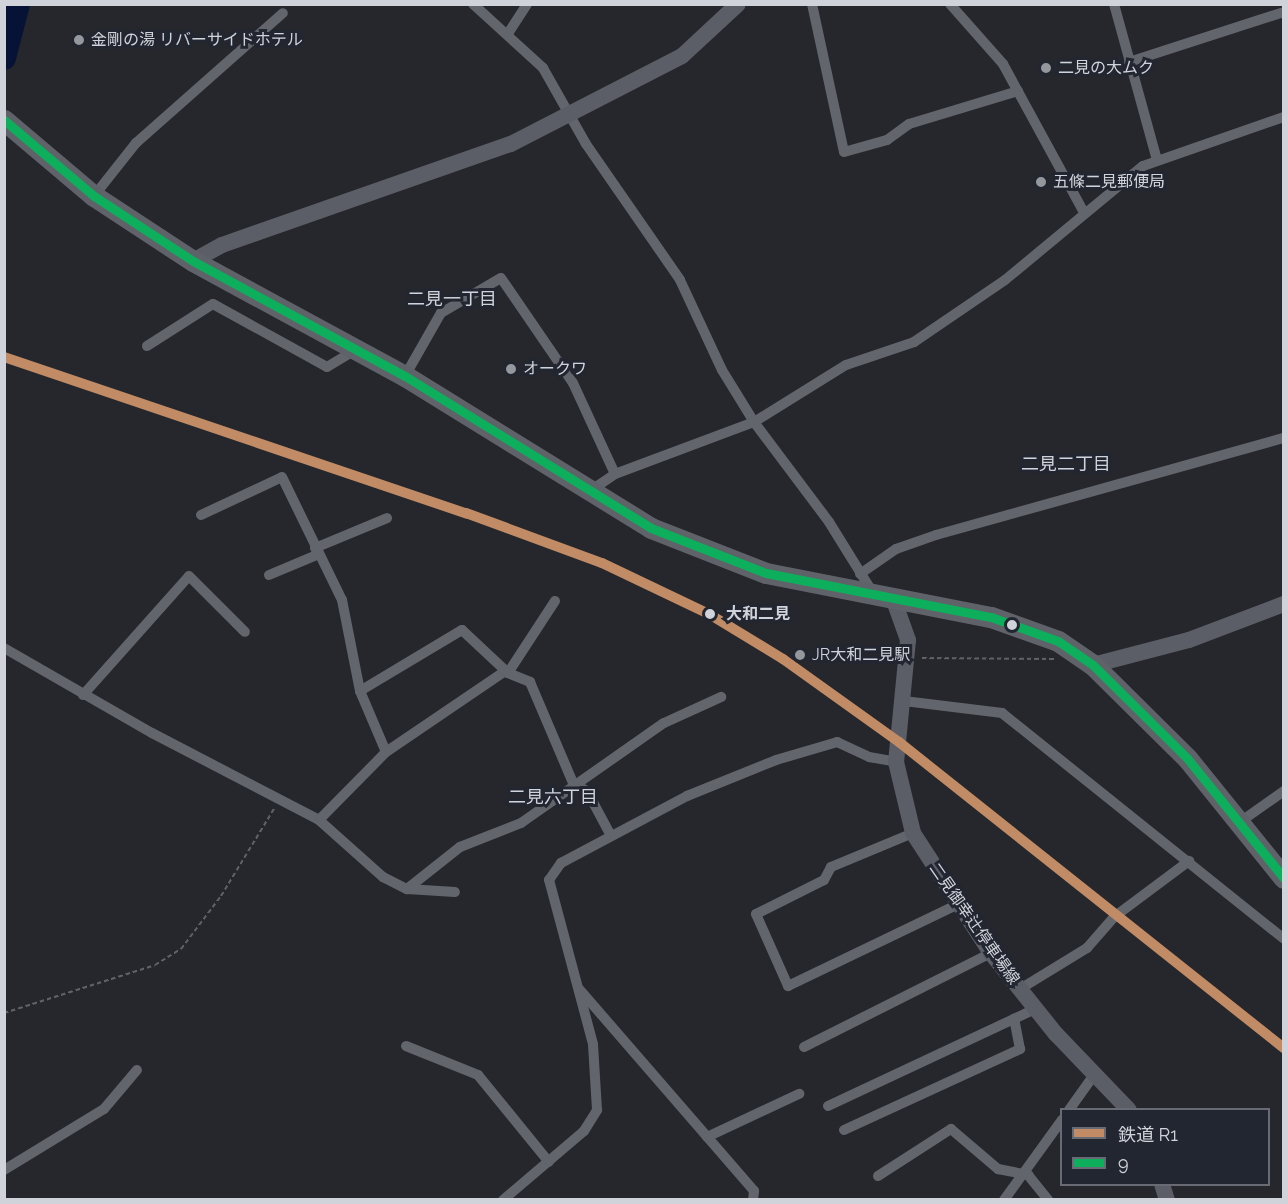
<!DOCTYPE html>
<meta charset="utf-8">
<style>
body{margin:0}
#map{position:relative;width:1288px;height:1204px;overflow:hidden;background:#26272c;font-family:Raleway,"Noto Sans JP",sans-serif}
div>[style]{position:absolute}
.river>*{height:24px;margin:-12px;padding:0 12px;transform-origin:12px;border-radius:12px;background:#071336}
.path>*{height:2px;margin-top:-1px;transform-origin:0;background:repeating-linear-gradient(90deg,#606268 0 4.5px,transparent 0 7.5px)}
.street>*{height:10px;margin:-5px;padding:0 5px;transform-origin:5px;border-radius:5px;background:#62656c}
.secondary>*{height:16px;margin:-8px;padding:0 8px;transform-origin:8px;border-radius:8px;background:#5b5e66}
.highway>*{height:21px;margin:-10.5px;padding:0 10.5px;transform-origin:10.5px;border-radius:10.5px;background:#60626a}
.bus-1>*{height:9px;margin:-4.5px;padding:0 4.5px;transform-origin:4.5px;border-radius:4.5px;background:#0daf5c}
.rail-1>*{height:10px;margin:-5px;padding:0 5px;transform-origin:5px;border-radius:5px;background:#c18c65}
.dots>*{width:16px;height:16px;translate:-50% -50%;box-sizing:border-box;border:3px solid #222630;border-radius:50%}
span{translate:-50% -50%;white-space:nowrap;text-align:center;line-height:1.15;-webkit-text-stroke:6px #222630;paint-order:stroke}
.poi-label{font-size:16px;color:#d0d3d9}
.left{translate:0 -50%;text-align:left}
.stop-label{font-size:16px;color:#d0d3d9;font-weight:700}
.street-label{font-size:16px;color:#d0d3d9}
.neighbourhood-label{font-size:18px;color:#d0d3d9}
.frame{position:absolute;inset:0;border:6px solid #d0d3d9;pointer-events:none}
.legend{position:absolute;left:1060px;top:1108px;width:210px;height:78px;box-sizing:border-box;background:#222630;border:2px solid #686b74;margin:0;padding:8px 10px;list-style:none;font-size:18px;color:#d0d3d9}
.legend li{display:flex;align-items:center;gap:12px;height:30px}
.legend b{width:30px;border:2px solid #686b74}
</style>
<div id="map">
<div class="river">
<i style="left:4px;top:58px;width:56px;rotate:-75.5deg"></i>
</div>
<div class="path">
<i style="left:922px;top:658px;width:132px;rotate:0.4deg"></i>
<i style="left:4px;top:1013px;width:158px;rotate:-17.6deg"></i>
<i style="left:155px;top:965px;width:31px;rotate:-32deg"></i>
<i style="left:181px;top:949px;width:66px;rotate:-53deg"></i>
<i style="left:221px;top:896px;width:102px;rotate:-58.7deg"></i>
</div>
<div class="street">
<i style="left:473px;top:4px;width:95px;rotate:42.4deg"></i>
<i style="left:543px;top:68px;width:87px;rotate:60.5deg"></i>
<i style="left:586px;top:144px;width:165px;rotate:55.3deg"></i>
<i style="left:680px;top:280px;width:99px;rotate:65deg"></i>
<i style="left:722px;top:370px;width:61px;rotate:58.4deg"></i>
<i style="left:754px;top:422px;width:125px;rotate:53.1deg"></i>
<i style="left:829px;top:522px;width:84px;rotate:58.2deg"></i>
<i style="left:812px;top:4px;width:151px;rotate:77.8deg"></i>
<i style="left:844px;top:152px;width:45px;rotate:-15.6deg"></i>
<i style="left:887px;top:140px;width:27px;rotate:-36deg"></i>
<i style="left:909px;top:124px;width:114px;rotate:-16.8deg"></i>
<i style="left:950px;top:4px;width:80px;rotate:48.5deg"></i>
<i style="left:1003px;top:64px;width:167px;rotate:61.4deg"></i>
<i style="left:1114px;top:4px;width:162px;rotate:74.6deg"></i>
<i style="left:509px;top:32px;width:33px;rotate:-57deg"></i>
<i style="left:1129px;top:62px;width:163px;rotate:-17.9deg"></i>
<i style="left:94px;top:196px;width:68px;rotate:-51.6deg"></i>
<i style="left:136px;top:143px;width:196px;rotate:-41.5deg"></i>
<i style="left:147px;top:346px;width:78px;rotate:-32.5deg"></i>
<i style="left:213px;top:304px;width:130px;rotate:28.9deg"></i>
<i style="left:327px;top:367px;width:33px;rotate:-31deg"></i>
<i style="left:405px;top:376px;width:73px;rotate:-60.3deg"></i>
<i style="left:441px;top:313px;width:69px;rotate:-30.3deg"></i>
<i style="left:501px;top:278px;width:127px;rotate:55.6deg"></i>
<i style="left:573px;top:383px;width:100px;rotate:65.2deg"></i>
<i style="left:590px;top:491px;width:30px;rotate:-34deg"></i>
<i style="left:615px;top:474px;width:148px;rotate:-20.5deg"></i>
<i style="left:754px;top:422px;width:108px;rotate:-31.8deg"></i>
<i style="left:846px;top:365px;width:72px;rotate:-18.7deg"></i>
<i style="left:914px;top:342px;width:110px;rotate:-34.3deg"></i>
<i style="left:1005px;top:280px;width:179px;rotate:-39.6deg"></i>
<i style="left:1143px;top:166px;width:149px;rotate:-19.2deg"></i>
<i style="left:201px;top:515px;width:89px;rotate:-25.1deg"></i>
<i style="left:282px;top:477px;width:137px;rotate:64deg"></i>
<i style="left:342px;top:600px;width:93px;rotate:78.8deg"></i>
<i style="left:360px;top:691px;width:66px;rotate:66.9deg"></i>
<i style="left:315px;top:548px;width:78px;rotate:-22.6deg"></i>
<i style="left:860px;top:574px;width:44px;rotate:-34.8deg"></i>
<i style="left:896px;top:549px;width:42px;rotate:-19.3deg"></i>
<i style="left:936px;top:535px;width:361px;rotate:-15.6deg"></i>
<i style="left:269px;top:575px;width:54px;rotate:-22.8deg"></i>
<i style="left:4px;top:648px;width:171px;rotate:29.9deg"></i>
<i style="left:152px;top:733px;width:188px;rotate:27.5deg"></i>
<i style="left:319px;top:820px;width:95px;rotate:-45.4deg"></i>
<i style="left:386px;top:752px;width:144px;rotate:-34.2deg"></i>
<i style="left:508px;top:673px;width:86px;rotate:-56.9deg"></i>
<i style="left:360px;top:691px;width:119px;rotate:-30.9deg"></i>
<i style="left:462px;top:630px;width:63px;rotate:43.1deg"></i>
<i style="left:508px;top:673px;width:24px;rotate:22deg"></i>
<i style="left:530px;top:682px;width:110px;rotate:66.9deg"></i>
<i style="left:573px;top:783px;width:16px;rotate:30deg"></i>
<i style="left:587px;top:791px;width:49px;rotate:61.9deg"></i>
<i style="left:83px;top:695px;width:159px;rotate:-48.3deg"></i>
<i style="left:189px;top:576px;width:79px;rotate:45deg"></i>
<i style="left:904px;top:701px;width:99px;rotate:7deg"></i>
<i style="left:1002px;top:713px;width:361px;rotate:38.7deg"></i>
<i style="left:319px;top:820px;width:86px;rotate:41.7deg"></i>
<i style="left:383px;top:877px;width:27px;rotate:27deg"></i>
<i style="left:407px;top:889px;width:68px;rotate:-38.4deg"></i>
<i style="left:460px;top:847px;width:66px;rotate:-21.5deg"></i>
<i style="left:521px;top:823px;width:174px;rotate:-35deg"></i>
<i style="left:664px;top:723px;width:63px;rotate:-24.5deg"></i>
<i style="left:1240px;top:822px;width:54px;rotate:-35.2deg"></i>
<i style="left:913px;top:833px;width:89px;rotate:157.5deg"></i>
<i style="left:831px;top:867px;width:15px;rotate:118deg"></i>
<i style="left:824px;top:880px;width:76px;rotate:153.4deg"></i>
<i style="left:756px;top:914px;width:79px;rotate:66deg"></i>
<i style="left:788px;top:986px;width:187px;rotate:-25.7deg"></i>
<i style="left:407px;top:889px;width:48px;rotate:3.6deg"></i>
<i style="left:1020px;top:989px;width:79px;rotate:-31.5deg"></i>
<i style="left:1087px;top:948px;width:41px;rotate:-48.9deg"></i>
<i style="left:1114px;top:917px;width:94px;rotate:-36.7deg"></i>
<i style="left:580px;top:990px;width:266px;rotate:49.1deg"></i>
<i style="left:754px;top:1191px;width:9px;rotate:96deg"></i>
<i style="left:406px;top:1046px;width:78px;rotate:21.9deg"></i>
<i style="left:478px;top:1075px;width:112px;rotate:50.8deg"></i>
<i style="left:804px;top:1047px;width:209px;rotate:-26.7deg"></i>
<i style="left:828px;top:1106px;width:229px;rotate:-25.1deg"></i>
<i style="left:1069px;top:1110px;width:43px;rotate:-54.5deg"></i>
<i style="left:844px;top:1130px;width:194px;rotate:-24.7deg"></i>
<i style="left:1020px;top:1049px;width:31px;rotate:-101deg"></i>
<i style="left:707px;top:1137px;width:102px;rotate:-25.1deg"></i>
<i style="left:4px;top:1170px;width:117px;rotate:-31.4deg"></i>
<i style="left:104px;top:1109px;width:51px;rotate:-49.8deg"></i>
<i style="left:878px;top:1176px;width:87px;rotate:-32.8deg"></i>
<i style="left:951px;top:1129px;width:62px;rotate:40.4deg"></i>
<i style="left:998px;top:1169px;width:31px;rotate:11deg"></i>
<i style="left:1028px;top:1175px;width:32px;rotate:51deg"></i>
<i style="left:503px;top:1200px;width:106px;rotate:-40.4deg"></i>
<i style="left:584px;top:1131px;width:25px;rotate:-58deg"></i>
<i style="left:597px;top:1110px;width:66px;rotate:-93.5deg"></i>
<i style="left:593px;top:1044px;width:170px;rotate:-105deg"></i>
<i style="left:549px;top:880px;width:21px;rotate:-55deg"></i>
<i style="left:561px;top:863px;width:143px;rotate:-28deg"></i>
<i style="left:687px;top:796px;width:96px;rotate:-22deg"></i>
<i style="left:776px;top:760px;width:64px;rotate:-16.4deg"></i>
<i style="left:837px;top:742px;width:35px;rotate:25deg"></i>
<i style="left:869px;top:757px;width:27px;rotate:10deg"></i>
<i style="left:1004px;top:1200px;width:99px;rotate:-54.1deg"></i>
</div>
<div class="secondary">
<i style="left:193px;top:261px;width:33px;rotate:-29deg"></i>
<i style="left:222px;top:245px;width:306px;rotate:-19.3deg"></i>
<i style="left:511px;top:144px;width:192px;rotate:-27.2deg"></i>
<i style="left:682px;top:56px;width:76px;rotate:-42.9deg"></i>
<i style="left:893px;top:598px;width:45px;rotate:70.3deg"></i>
<i style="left:908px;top:640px;width:123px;rotate:95.6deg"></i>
<i style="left:896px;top:762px;width:73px;rotate:76.5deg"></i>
<i style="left:913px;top:833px;width:143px;rotate:57deg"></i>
<i style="left:991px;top:953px;width:104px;rotate:51.3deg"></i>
<i style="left:1056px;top:1034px;width:105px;rotate:46.2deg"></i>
<i style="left:1093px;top:665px;width:99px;rotate:-14.6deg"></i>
<i style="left:1189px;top:640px;width:102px;rotate:-20.8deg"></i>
<i style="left:1162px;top:1184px;width:17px;rotate:73deg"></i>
</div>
<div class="highway">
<i style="left:4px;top:120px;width:118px;rotate:40.2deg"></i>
<i style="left:94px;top:196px;width:118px;rotate:33.3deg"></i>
<i style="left:193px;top:261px;width:241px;rotate:28.5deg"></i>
<i style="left:405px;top:376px;width:289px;rotate:31.7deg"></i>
<i style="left:651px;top:528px;width:123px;rotate:21.4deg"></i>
<i style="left:766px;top:573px;width:229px;rotate:11.1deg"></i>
<i style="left:991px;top:617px;width:71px;rotate:19.7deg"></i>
<i style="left:1058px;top:641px;width:42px;rotate:34.4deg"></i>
<i style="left:1093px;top:665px;width:132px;rotate:44.7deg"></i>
<i style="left:1187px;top:758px;width:154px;rotate:51.1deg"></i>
</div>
<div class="bus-1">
<i style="left:4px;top:120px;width:118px;rotate:40.2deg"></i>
<i style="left:94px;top:196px;width:118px;rotate:33.3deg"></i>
<i style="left:193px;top:261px;width:241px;rotate:28.5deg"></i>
<i style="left:405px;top:376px;width:289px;rotate:31.7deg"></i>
<i style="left:651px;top:528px;width:123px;rotate:21.4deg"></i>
<i style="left:766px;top:573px;width:229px;rotate:11.1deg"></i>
<i style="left:991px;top:617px;width:71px;rotate:19.7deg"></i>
<i style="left:1058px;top:641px;width:42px;rotate:34.4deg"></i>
<i style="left:1093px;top:665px;width:132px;rotate:44.7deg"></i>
<i style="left:1187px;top:758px;width:154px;rotate:51.1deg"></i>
</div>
<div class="rail-1">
<i style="left:4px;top:357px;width:488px;rotate:18.7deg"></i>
<i style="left:466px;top:513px;width:145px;rotate:20.2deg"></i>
<i style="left:602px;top:563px;width:119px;rotate:25.5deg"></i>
<i style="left:709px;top:614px;width:87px;rotate:31.3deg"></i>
<i style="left:783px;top:659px;width:143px;rotate:35.6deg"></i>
<i style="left:899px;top:742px;width:492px;rotate:38.5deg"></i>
</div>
<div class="dots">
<i style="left:79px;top:40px;background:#94979c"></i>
<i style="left:1046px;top:68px;background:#94979c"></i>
<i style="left:1041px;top:182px;background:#94979c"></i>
<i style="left:511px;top:369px;background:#94979c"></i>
<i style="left:710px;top:614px;background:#d0d3d9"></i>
<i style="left:1012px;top:625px;background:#d0d3d9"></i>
<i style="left:800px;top:655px;background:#94979c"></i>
</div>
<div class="poi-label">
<span class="left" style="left:91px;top:40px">金剛の湯 リバーサイドホテル</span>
<span class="left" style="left:1058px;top:68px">二見の大ムク</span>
<span class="left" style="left:1053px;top:182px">五條二見郵便局</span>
<span class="left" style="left:523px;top:369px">オークワ</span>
<span class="left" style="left:812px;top:655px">JR大和二見駅</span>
</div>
<div class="stop-label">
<span class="left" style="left:726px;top:614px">大和二見</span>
</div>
<div class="street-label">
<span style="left:974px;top:924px;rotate:55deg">二見御幸辻停車場線</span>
</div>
<div class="neighbourhood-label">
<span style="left:452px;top:299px">二見一丁目</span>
<span style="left:1066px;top:464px">二見二丁目</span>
<span style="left:553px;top:797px">二見六丁目</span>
</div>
<div class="frame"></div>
<ul class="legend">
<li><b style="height:8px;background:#c18c65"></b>鉄道 R1</li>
<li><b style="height:8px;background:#0daf5c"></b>9</li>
</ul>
</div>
